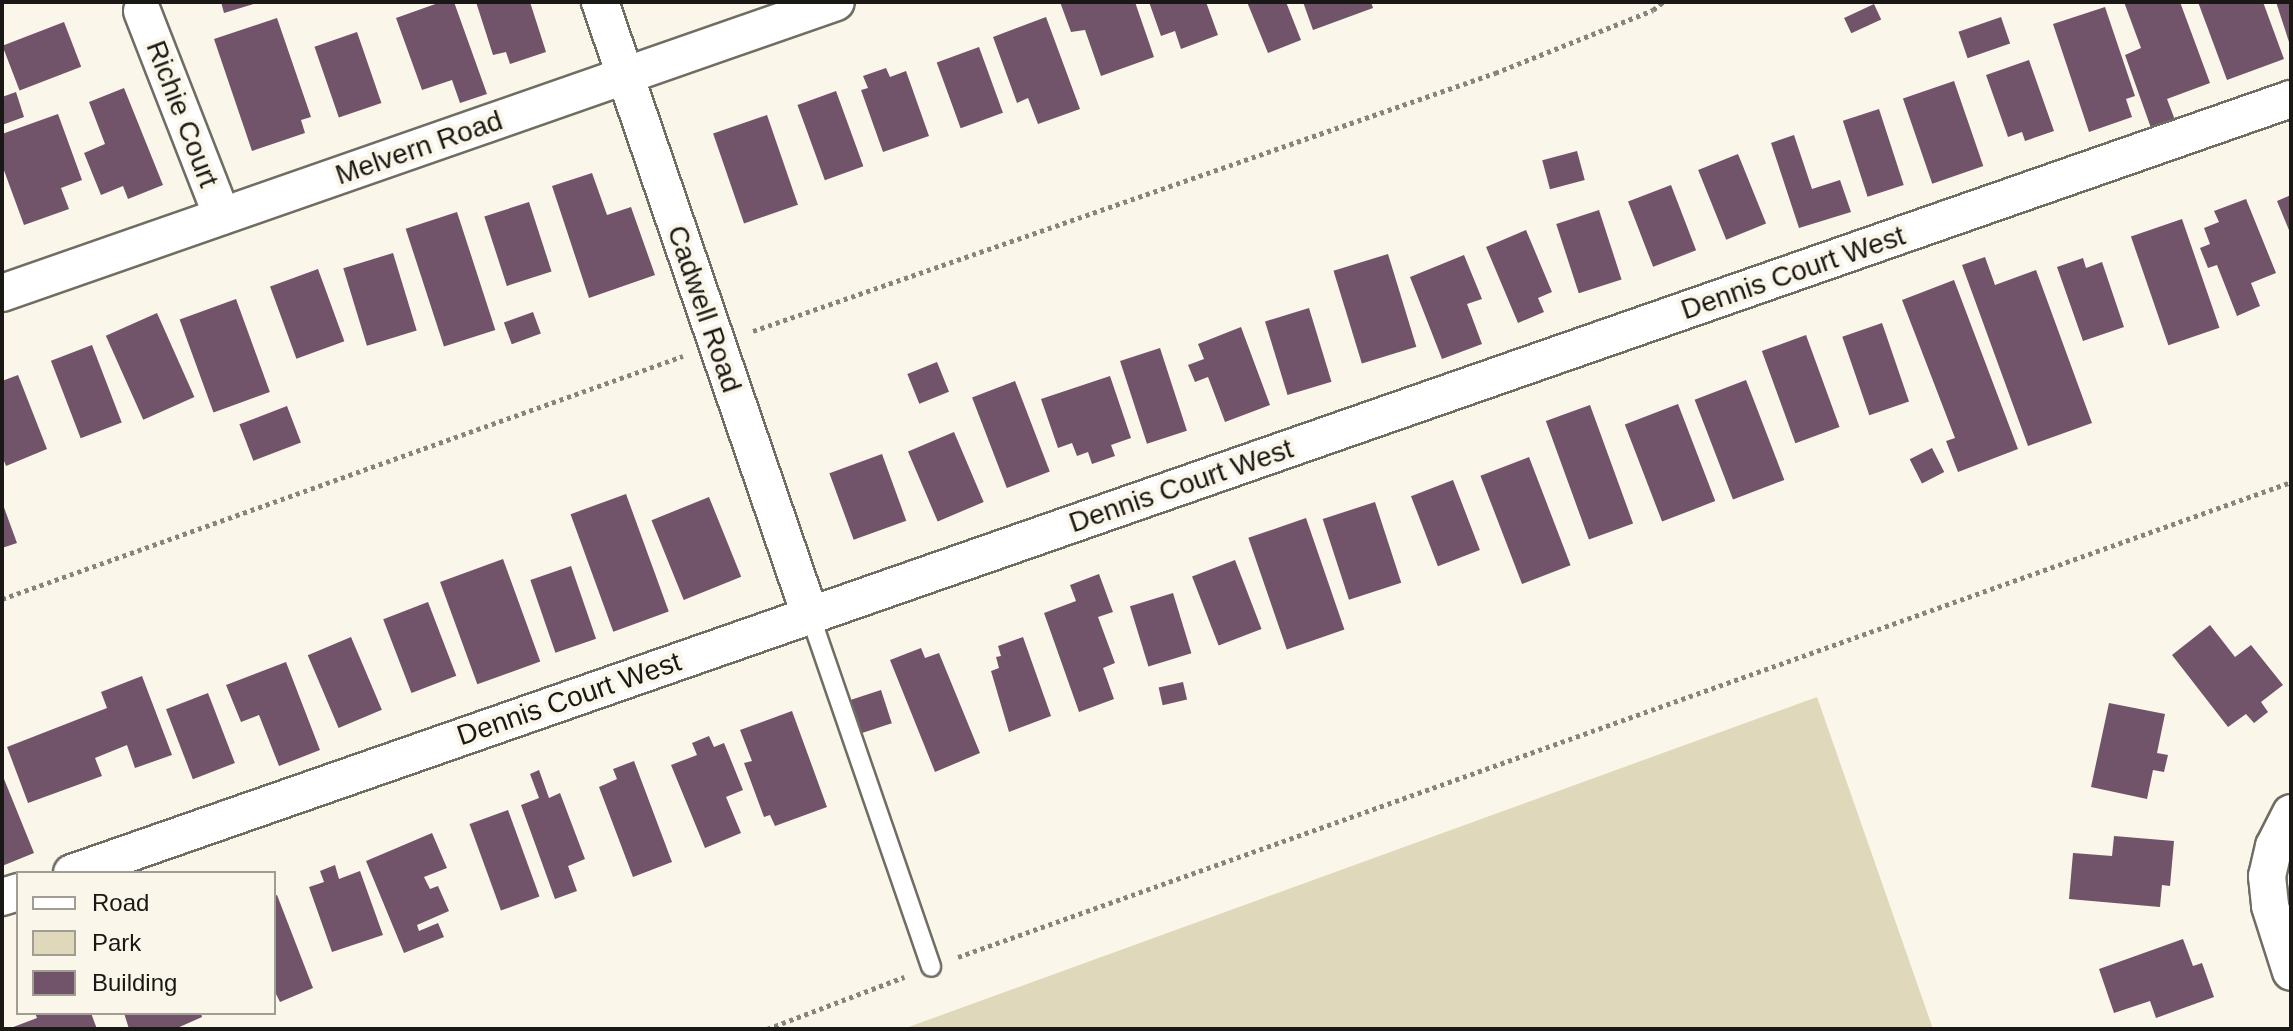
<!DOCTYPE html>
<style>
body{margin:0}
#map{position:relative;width:2293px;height:1031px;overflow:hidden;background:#faf6ea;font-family:Helvetica,sans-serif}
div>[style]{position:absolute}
.green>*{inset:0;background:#e0d8bb}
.building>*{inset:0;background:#71546a;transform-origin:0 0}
.path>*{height:5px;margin-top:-2.5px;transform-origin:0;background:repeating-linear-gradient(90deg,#86847c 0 4px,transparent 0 8px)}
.roads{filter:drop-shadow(2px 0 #706d63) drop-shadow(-2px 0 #706d63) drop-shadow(0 2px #706d63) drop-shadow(0 -2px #706d63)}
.service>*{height:18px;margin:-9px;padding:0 9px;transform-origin:9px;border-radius:9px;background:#fff}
.minor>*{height:36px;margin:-18px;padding:0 18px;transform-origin:18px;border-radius:18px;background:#fff}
span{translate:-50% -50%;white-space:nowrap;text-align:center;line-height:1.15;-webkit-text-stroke:8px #faf6ea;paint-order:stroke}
.street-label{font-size:28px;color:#191814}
.frame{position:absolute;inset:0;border:4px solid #191814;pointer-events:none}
.legend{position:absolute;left:16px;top:871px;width:260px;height:144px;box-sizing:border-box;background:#faf6ea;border:2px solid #a09d94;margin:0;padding:10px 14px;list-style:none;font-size:24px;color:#191814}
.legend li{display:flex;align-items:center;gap:16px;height:40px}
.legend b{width:40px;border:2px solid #a09d94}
</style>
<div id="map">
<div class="green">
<i style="clip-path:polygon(1817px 697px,1933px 1029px,903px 1029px)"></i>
</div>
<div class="building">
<i style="clip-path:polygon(221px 2px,257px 2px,257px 3px,224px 13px)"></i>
<i style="clip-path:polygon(441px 2px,454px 2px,487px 94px,460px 103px,452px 80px,422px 90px,396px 18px)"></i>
<i style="clip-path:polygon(476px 2px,530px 2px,546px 52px,510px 64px,506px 52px,493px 55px)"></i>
<i style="clip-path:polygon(1060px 2px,1135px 2px,1154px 57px,1101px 76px,1085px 30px,1071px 32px)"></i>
<i style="clip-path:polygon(1149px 2px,1206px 2px,1218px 35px,1181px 49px,1175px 31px,1161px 36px)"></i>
<i style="clip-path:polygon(1247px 2px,1286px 2px,1301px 40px,1268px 53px)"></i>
<i style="clip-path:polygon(1303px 2px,1371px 2px,1373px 8px,1313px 30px)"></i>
<i style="clip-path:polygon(2124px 2px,2180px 2px,2210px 83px,2167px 99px,2175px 120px,2151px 128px,2125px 55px,2141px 48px)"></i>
<i style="clip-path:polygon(2198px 2px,2263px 2px,2284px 59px,2227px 80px)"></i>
<i style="clip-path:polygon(2276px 2px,2291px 2px,2291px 45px,2290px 45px)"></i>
<i style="left:1874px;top:4px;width:17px;height:33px;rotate:65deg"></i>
<i style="clip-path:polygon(2105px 7px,2135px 96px,2126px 99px,2132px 117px,2089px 132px,2053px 24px)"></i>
<i style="clip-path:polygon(1046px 17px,1080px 109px,1038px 124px,1028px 98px,1017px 103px,993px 37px)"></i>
<i style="left:2001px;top:17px;width:28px;height:45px;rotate:71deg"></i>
<i style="clip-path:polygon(277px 18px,311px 117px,301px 120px,305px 133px,252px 151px,214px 39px)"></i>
<i style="left:64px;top:22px;width:48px;height:66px;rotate:69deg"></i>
<i style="left:357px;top:32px;width:75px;height:45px;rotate:71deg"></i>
<i style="left:979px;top:47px;width:70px;height:45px;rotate:70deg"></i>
<i style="clip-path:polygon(2029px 60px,2054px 131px,2025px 141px,2022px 132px,2008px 137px,1986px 75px)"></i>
<i style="clip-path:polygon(886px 68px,890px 77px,906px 71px,929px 136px,883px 152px,861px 90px,868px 88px,863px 76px)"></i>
<i style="left:1954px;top:81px;width:90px;height:54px;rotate:71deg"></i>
<i style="clip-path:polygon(124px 88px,163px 185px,128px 199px,123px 186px,101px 195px,84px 153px,105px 144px,89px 102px)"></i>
<i style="left:836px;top:91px;width:80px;height:41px;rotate:70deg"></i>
<i style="clip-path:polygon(16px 92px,24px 117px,2px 125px,2px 97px)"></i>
<i style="left:1879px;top:109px;width:80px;height:38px;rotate:72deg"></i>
<i style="clip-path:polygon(58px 114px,82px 180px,61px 188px,69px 209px,24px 225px,2px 165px,2px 134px)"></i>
<i style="left:767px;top:115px;width:95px;height:57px;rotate:71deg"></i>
<i style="clip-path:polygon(1794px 135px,1812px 189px,1840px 180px,1851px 212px,1799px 228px,1771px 143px)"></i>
<i style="left:1577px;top:151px;width:30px;height:36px;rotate:75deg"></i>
<i style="left:1738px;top:154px;width:75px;height:43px;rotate:68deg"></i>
<i style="clip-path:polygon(592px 173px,607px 215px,631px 207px,655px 275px,589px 298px,552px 186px)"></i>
<i style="left:1671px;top:185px;width:70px;height:46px;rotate:69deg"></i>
<i style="clip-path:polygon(2291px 195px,2291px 235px,2277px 201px)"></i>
<i style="clip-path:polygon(2246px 199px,2276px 273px,2251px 283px,2260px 306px,2237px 316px,2217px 265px,2208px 268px,2200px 248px,2210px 244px,2204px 228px,2219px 222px,2214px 211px)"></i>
<i style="left:529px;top:202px;width:73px;height:47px;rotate:72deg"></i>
<i style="left:1599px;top:210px;width:73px;height:45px;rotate:72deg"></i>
<i style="left:457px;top:212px;width:124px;height:54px;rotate:72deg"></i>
<i style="left:2182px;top:219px;width:115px;height:54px;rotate:71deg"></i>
<i style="clip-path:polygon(1526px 230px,1552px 292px,1538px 298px,1544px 312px,1518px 323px,1486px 247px)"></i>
<i style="left:393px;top:253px;width:81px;height:52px;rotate:73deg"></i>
<i style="left:1388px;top:254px;width:97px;height:57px;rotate:73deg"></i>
<i style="clip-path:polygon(1464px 255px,1482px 299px,1467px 304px,1482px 344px,1442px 359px,1410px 277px)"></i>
<i style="clip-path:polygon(1985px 257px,1995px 285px,2036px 270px,2092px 423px,2028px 446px,1962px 265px)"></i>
<i style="clip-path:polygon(2083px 258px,2086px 268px,2102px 262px,2124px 327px,2083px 341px,2057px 267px)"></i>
<i style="left:318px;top:269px;width:77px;height:51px;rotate:70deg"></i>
<i style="clip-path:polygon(1954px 280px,2018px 449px,1958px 472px,1946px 441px,1955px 438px,1902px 300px)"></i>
<i style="left:236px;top:299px;width:99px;height:60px;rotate:70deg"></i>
<i style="left:1309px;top:308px;width:77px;height:46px;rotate:73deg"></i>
<i style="left:533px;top:312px;width:23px;height:31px;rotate:70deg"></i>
<i style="left:157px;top:313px;width:92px;height:56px;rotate:66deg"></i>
<i style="left:1882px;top:323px;width:83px;height:42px;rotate:71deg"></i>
<i style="clip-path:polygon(1241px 327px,1270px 405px,1225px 422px,1208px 377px,1195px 382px,1188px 365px,1204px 359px,1198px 344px)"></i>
<i style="left:1806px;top:335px;width:98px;height:47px;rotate:70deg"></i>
<i style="left:92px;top:345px;width:83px;height:44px;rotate:69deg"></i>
<i style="left:1160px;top:348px;width:87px;height:42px;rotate:72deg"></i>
<i style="left:937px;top:362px;width:32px;height:32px;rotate:68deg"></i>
<i style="clip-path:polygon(18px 375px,47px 449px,6px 466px,2px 456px,2px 381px)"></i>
<i style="clip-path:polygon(1110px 376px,1131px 438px,1111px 445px,1115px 456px,1092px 464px,1088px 452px,1077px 456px,1072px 443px,1058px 448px,1041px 399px)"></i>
<i style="left:1746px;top:380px;width:107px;height:55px;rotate:69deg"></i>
<i style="left:1015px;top:381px;width:97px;height:46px;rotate:69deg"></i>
<i style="left:1678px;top:404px;width:104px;height:57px;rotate:69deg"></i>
<i style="left:1590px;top:405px;width:126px;height:47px;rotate:70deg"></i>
<i style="left:287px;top:406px;width:39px;height:51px;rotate:69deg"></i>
<i style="left:954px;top:432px;width:76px;height:50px;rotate:67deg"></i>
<i style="left:1932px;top:448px;width:27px;height:25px;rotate:63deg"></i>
<i style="left:882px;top:454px;width:71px;height:56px;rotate:70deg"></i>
<i style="left:1529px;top:457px;width:116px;height:52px;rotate:69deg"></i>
<i style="left:1453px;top:480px;width:75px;height:45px;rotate:69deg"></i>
<i style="left:626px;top:494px;width:125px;height:59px;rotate:70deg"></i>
<i style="left:709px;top:497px;width:86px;height:62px;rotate:68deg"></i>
<i style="clip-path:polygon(2px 502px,17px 543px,2px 548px)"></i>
<i style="left:1375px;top:502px;width:85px;height:55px;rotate:72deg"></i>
<i style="left:1306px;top:518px;width:118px;height:61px;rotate:71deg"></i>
<i style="left:503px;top:559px;width:109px;height:67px;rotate:70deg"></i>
<i style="left:1235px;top:560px;width:74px;height:46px;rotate:69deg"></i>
<i style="left:571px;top:566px;width:77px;height:43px;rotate:71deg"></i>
<i style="clip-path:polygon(1099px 574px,1113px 612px,1098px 617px,1115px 663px,1103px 668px,1114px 699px,1079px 712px,1044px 613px,1076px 601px,1070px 585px)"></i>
<i style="left:1173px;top:593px;width:63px;height:45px;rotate:73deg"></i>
<i style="left:428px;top:602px;width:79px;height:48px;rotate:69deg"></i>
<i style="clip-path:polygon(2210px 625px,2235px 657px,2251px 645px,2283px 685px,2261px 702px,2268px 712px,2254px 723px,2246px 714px,2228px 727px,2172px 655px)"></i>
<i style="left:351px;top:637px;width:79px;height:47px;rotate:67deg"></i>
<i style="clip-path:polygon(1023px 637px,1051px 716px,1009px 732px,991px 671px,999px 668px,996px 657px,1001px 656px,998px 646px)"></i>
<i style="clip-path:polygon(921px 648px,925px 658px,939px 653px,980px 753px,935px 772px,890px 660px)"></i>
<i style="clip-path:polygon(286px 662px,320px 750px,279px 766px,259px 715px,241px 722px,226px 685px)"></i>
<i style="clip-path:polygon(142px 676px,172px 755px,135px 768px,127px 745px,95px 758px,102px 776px,28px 803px,7px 747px,107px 708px,101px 692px)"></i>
<i style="left:1183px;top:682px;width:18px;height:25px;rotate:77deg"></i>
<i style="left:881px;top:690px;width:35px;height:37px;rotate:72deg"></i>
<i style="left:208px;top:693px;width:75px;height:45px;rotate:69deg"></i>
<i style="clip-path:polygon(2109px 703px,2165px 714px,2157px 753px,2168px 755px,2164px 772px,2153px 770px,2147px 799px,2091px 787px)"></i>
<i style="clip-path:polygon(792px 711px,827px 807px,775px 826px,770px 815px,764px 817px,744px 763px,752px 761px,740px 730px)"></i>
<i style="clip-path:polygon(709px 736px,714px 747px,724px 743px,743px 790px,726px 797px,741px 833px,705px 848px,671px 765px,697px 755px,692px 743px)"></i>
<i style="clip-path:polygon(634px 761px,672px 862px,633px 877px,599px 787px,617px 779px,613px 769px)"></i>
<i style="clip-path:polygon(539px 770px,549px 798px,560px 793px,585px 859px,568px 866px,577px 891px,555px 899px,521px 805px,539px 798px,530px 774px)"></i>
<i style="clip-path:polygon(2px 774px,34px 853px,2px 866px)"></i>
<i style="left:508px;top:810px;width:92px;height:41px;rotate:70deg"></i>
<i style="clip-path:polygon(432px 833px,447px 868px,424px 877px,430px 889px,438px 886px,449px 911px,417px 925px,419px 931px,438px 923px,444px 937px,404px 953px,366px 861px)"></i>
<i style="clip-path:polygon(2114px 836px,2174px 841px,2170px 886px,2162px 885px,2160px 907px,2069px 899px,2073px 853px,2112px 856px)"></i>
<i style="clip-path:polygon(335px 865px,339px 879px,360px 871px,383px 935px,332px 952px,309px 887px,324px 882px,320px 871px)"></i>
<i style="clip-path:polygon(277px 895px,313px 988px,280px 1002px,274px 990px,274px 896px)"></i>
<i style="clip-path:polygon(2183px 939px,2193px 966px,2202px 963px,2214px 997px,2156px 1018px,2150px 1001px,2114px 1013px,2099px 969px)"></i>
<i style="clip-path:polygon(35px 1013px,91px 1013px,97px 1029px,8px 1029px,37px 1018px)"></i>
<i style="clip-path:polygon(124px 1013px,201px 1013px,202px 1017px,175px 1029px,129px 1029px)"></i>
</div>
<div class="path">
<i style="left:753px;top:331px;width:786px;rotate:-19.17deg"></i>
<i style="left:1495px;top:73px;width:170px;rotate:-21.7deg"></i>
<i style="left:1653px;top:10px;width:13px;rotate:-39deg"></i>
<i style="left:2px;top:599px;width:723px;rotate:-19.64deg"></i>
<i style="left:958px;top:957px;width:1415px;rotate:-19.61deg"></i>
<i style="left:767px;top:1029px;width:147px;rotate:-20.8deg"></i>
</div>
<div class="roads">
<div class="service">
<i style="left:810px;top:615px;width:372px;rotate:71deg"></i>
</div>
<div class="minor">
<i style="left:600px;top:2px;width:648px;rotate:71.09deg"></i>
<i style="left:142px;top:11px;width:220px;rotate:68.7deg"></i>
<i style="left:2px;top:293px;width:883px;rotate:-19.23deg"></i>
<i style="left:2291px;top:813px;width:37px;rotate:117deg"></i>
<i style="left:2274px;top:846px;width:31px;rotate:103deg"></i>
<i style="left:2267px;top:876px;width:30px;rotate:84deg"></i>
<i style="left:2270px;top:906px;width:69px;rotate:72.3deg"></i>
<i style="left:72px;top:873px;width:2350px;rotate:-19.23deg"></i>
<i style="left:2px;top:897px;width:17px;rotate:-17deg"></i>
</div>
</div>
<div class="street-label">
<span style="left:182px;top:114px;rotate:69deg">Richie Court</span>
<span style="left:419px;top:148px;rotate:-19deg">Melvern Road</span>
<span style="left:1793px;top:273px;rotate:-19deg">Dennis Court West</span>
<span style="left:704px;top:309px;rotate:71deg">Cadwell Road</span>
<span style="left:1181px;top:486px;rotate:-19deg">Dennis Court West</span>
<span style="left:569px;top:699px;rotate:-19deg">Dennis Court West</span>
</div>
<div class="frame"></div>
<ul class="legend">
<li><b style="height:10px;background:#fff"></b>Road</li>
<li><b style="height:22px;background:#e0d8bb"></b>Park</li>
<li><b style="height:22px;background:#71546a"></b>Building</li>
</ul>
</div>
